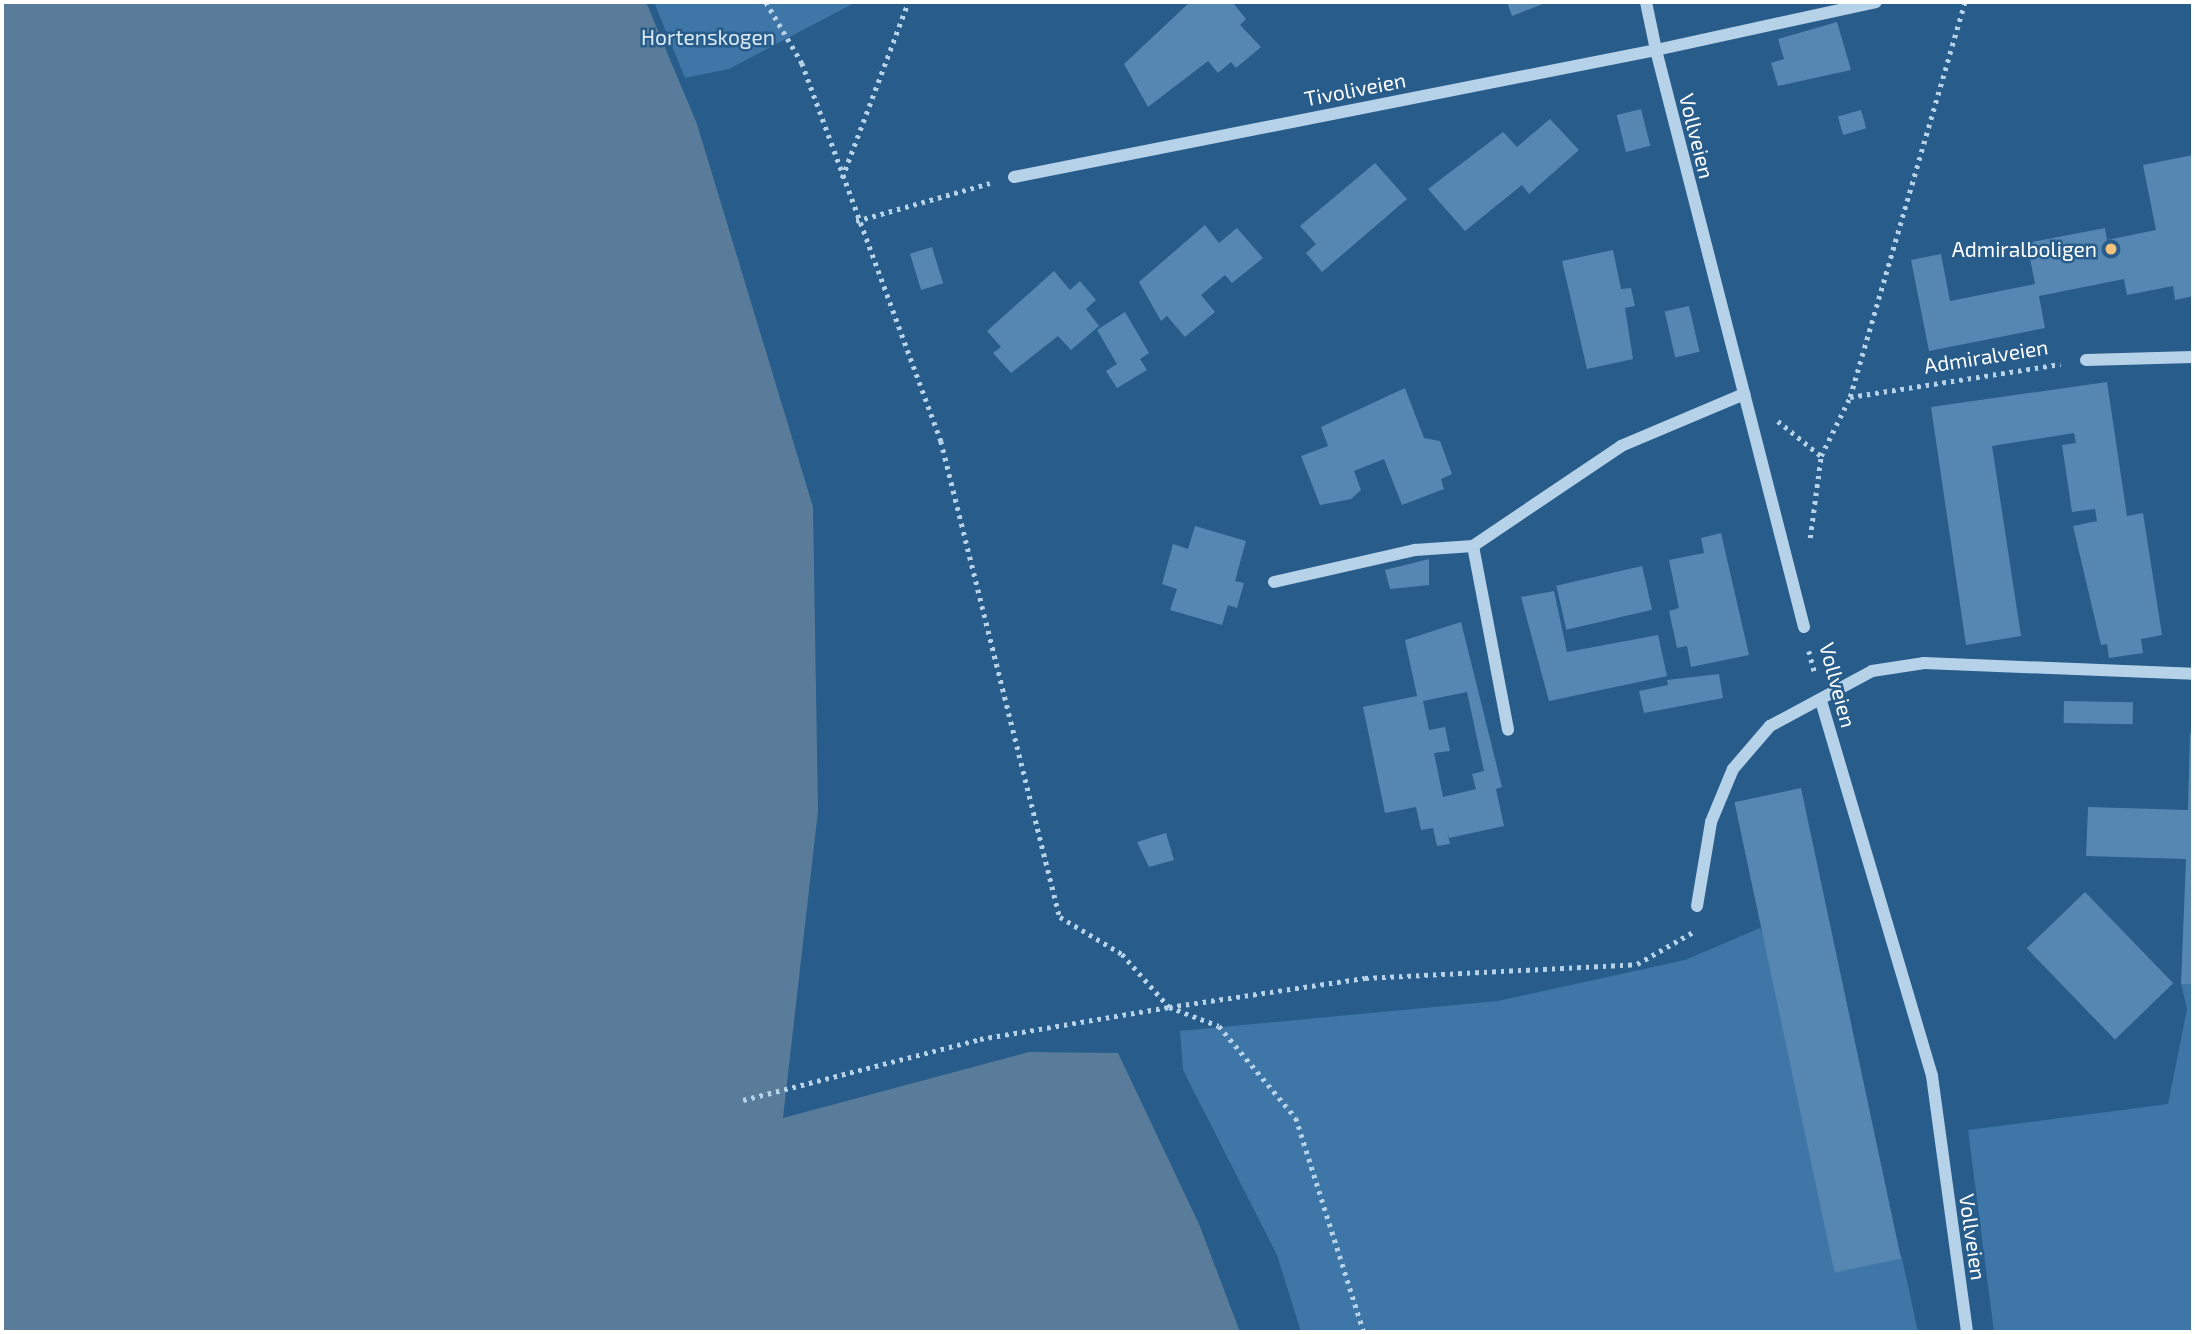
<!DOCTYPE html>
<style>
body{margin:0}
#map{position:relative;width:2195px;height:1334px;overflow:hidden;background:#285c8a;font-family:"Exo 2",sans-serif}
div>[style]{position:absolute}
.green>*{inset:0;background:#3d76a7}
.water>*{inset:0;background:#597c9b}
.building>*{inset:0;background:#5587b2;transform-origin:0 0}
.path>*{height:4.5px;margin-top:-2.25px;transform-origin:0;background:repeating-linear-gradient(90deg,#b6d2e9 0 3.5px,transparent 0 8.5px)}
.minor>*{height:12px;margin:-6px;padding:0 6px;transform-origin:6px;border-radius:6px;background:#b6d2e9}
.dots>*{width:19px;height:19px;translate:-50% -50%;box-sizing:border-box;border:4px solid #285c8a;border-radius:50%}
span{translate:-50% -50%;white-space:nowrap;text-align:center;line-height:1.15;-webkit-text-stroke:5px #285c8a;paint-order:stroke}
.park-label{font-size:21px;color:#daeaf7}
.street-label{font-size:21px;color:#fff}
.poi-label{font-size:21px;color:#fff}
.right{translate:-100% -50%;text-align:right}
.frame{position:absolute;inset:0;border:4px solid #fff;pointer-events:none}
</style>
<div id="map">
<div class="green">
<i style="clip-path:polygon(654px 2px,856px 2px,729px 69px,685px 78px)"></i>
<i style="clip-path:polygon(1760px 928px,1902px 1258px,1918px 1332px,1301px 1332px,1277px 1255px,1183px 1070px,1180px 1031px,1498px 1001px,1685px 960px)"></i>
<i style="clip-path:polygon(2181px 984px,2193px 985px,2193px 1332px,1994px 1332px,1968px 1130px,2168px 1104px,2187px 1009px)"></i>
</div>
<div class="water">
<i style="clip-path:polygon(2px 2px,646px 2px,697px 124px,813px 507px,818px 811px,783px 1118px,1029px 1052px,1118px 1053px,1199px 1224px,1240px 1332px,2px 1332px)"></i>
</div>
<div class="building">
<i style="clip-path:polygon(1190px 2px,1233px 3px,1246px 19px,1240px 25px,1261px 47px,1236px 68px,1231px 62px,1218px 73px,1208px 61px,1148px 107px,1124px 64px)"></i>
<i style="clip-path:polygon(1507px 2px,1548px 2px,1512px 16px)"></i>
<i style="clip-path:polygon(1837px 22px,1851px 70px,1778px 86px,1771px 63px,1784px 59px,1778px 39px)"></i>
<i style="left:1641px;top:109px;width:38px;height:25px;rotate:76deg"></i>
<i style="left:1861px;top:110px;width:19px;height:24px;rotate:74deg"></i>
<i style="clip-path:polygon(1550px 119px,1579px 150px,1529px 194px,1522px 185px,1465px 231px,1428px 189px,1503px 132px,1517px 147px)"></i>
<i style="clip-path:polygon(2193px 155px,2193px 296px,2175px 300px,2173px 286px,2127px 295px,2124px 279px,2039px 296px,2045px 328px,1929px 351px,1911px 260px,1941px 254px,1950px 301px,2035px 284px,2027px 243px,2105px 228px,2107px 240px,2156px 230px,2143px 165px)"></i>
<i style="clip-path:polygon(1375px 163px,1407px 199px,1322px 272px,1306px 253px,1316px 244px,1300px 226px)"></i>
<i style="clip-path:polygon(1205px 225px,1219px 243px,1237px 228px,1263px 258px,1232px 283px,1225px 275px,1201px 295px,1215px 312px,1185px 337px,1167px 316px,1161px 321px,1139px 282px)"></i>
<i style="left:932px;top:247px;width:38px;height:23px;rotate:73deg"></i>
<i style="clip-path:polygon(1613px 250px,1621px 289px,1631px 288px,1635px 306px,1625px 308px,1633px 359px,1587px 369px,1562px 261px)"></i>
<i style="clip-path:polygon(1054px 271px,1070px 290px,1080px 281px,1096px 300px,1086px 309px,1099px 326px,1071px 350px,1058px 336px,1011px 373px,993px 353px,1001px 347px,987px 331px)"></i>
<i style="left:1689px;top:306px;width:47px;height:25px;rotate:77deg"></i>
<i style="clip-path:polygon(1125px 312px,1149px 353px,1140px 359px,1147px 370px,1117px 388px,1106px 371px,1117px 364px,1097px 330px)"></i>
<i style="clip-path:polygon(2107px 382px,2127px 516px,2143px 513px,2162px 635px,2141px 639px,2143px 653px,2109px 658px,2107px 644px,2101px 645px,2073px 526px,2097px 521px,2095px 509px,2072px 512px,2062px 445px,2076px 443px,2074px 433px,1992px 446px,2021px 636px,1966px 645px,1931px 407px)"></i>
<i style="clip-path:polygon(1405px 388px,1424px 438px,1440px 441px,1452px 474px,1441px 479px,1444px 489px,1402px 505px,1384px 459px,1354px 471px,1361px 490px,1351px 499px,1320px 505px,1301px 456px,1328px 446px,1321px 427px)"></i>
<i style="clip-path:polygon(1195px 526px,1246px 541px,1235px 581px,1244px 583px,1237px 608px,1228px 605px,1222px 625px,1170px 610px,1177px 589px,1162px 584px,1173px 544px,1188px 549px)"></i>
<i style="clip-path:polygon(1721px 533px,1749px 655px,1691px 667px,1687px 646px,1677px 648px,1669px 611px,1679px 608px,1669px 560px,1704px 553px,1701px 538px)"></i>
<i style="clip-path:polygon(1429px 559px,1429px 585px,1390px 589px,1385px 570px)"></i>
<i style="left:1642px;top:566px;width:45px;height:88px;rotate:77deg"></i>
<i style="clip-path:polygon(1554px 591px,1567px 652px,1658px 635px,1667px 676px,1549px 701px,1521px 597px)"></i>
<i style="clip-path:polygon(evenodd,1461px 622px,1502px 787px,1496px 789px,1504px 826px,1449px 838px,1447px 831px,1450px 844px,1437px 846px,1433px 828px,1421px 830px,1416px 807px,1385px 813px,1363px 707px,1417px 696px,1405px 640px,1461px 622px,1467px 692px,1484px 771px,1472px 774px,1476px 789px,1443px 797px,1434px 753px,1450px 751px,1445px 727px,1429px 730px,1423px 701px,1467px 692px)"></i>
<i style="clip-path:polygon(1719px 674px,1723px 698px,1644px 713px,1639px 691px,1668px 685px,1667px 680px)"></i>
<i style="left:2064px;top:701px;width:69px;height:22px;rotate:1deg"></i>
<i style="clip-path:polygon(2190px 733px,2193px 733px,2193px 985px,2181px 984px,2186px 859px,2086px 856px,2088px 807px,2188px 810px)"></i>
<i style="left:1801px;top:788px;width:481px;height:68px;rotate:78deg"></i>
<i style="clip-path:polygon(1166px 833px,1174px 860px,1149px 867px,1137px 842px)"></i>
<i style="left:2085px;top:892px;width:127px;height:81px;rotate:46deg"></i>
</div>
<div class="path">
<i style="left:766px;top:2px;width:71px;rotate:59.5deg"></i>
<i style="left:802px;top:63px;width:403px;rotate:69.8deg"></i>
<i style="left:941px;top:441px;width:491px;rotate:76deg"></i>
<i style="left:1060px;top:917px;width:72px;rotate:30.8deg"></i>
<i style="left:1122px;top:954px;width:71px;rotate:48.4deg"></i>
<i style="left:1169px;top:1007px;width:53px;rotate:20.8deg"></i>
<i style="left:1219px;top:1026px;width:120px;rotate:50.1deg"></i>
<i style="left:1296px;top:1118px;width:225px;rotate:72.4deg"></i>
<i style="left:842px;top:178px;width:188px;rotate:-69.4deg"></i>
<i style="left:856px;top:221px;width:139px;rotate:-15.8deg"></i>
<i style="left:1850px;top:397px;width:411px;rotate:-73.8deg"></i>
<i style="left:1778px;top:421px;width:55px;rotate:39.1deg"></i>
<i style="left:1810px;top:538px;width:83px;rotate:-82.4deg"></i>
<i style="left:1821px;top:456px;width:66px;rotate:-63.8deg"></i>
<i style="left:1850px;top:397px;width:213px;rotate:-8.9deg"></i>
<i style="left:1809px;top:651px;width:23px;rotate:75deg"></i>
<i style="left:743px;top:1100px;width:245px;rotate:-14.4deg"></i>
<i style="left:980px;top:1039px;width:192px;rotate:-9.6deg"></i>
<i style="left:1169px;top:1007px;width:198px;rotate:-8.4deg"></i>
<i style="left:1365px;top:978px;width:272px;rotate:-2.9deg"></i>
<i style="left:1637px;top:964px;width:64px;rotate:-29.7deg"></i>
</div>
<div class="minor">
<i style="left:1014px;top:177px;width:654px;rotate:-11.19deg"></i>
<i style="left:1656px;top:50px;width:49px;rotate:-101.8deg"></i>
<i style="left:2086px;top:360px;width:107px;rotate:-1.6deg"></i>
<i style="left:1473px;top:546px;width:179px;rotate:-34deg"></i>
<i style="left:1621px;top:446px;width:134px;rotate:-22.9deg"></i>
<i style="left:1473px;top:546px;width:187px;rotate:79.2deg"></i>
<i style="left:1274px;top:582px;width:145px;rotate:-12.8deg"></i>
<i style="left:1415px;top:550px;width:58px;rotate:-3.9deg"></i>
<i style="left:1804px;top:627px;width:596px;rotate:-104.39deg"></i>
<i style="left:1656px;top:50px;width:225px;rotate:-12.3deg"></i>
<i style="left:1821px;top:701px;width:391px;rotate:73.5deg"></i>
<i style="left:1932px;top:1076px;width:258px;rotate:82.2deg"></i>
<i style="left:1697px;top:906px;width:85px;rotate:-80.5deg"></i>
<i style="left:1711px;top:822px;width:57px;rotate:-67.5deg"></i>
<i style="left:1733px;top:769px;width:57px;rotate:-49.3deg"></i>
<i style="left:1770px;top:726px;width:116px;rotate:-28.3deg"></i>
<i style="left:1872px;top:671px;width:53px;rotate:-8.7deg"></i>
<i style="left:1924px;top:663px;width:269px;rotate:2.3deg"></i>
</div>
<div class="dots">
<i style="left:2111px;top:249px;background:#f1c47d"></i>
</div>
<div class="park-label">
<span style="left:708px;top:37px">Hortenskogen</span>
</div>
<div class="street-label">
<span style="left:1355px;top:89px;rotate:-11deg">Tivoliveien</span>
<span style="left:1697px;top:136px;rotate:76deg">Vollveien</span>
<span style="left:1986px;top:356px;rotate:-9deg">Admiralveien</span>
<span style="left:1838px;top:685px;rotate:75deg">Vollveien</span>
<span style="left:1973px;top:1237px;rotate:82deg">Vollveien</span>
</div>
<div class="poi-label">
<span class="right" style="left:2097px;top:249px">Admiralboligen</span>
</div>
<div class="frame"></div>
</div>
